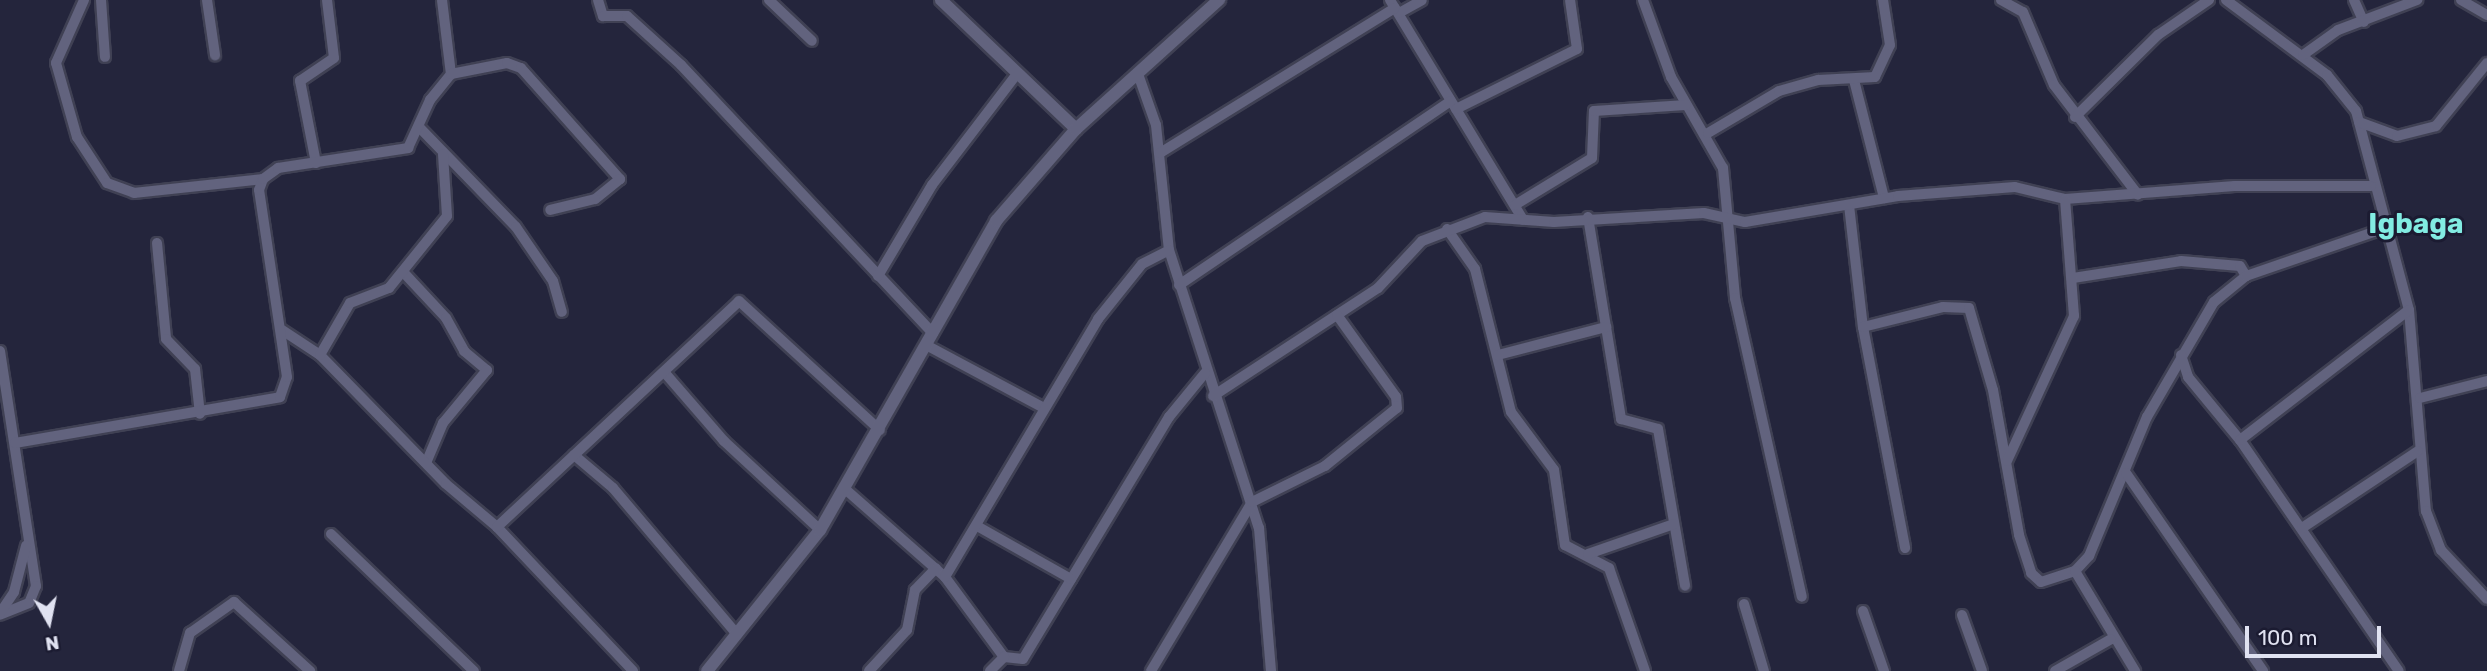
<!DOCTYPE html>
<style>
body{margin:0}
#map{position:relative;width:2487px;height:671px;overflow:hidden;background:#24253c;font-family:Rubik,sans-serif}
div>[style]{position:absolute}
.roads{filter:drop-shadow(2px 0 #404154) drop-shadow(-2px 0 #404154) drop-shadow(0 2px #404154) drop-shadow(0 -2px #404154)}
.minor>*{height:10px;margin:-5px;padding:0 5px;transform-origin:5px;border-radius:5px;background:#62637e}
.tertiary>*{height:12px;margin:-6px;padding:0 6px;transform-origin:6px;border-radius:6px;background:#62637e}
span{translate:-50% -50%;white-space:nowrap;text-align:center;line-height:1.15;-webkit-text-stroke:6px #1b1b31;paint-order:stroke}
.quarter-label{font-size:28px;color:#82ece2;font-weight:700}
.north{position:absolute;left:14px;top:587px;width:70px;height:70px;-webkit-text-stroke:5px #1b1b31;paint-order:stroke;rotate:171deg;font-size:19px;font-weight:700;line-height:28px;text-align:center;color:#e0e2f1}
.north::after{content:'';display:block;margin:auto;width:24px;height:32px;background:#e0e2f1;clip-path:polygon(50% 0,100% 100%,50% 72%,0 100%)}
.scale{position:absolute;left:2245px;top:626px;width:136px;height:32px;box-sizing:border-box;border:4px solid #e0e2f1;border-top:0;padding-left:9px;font-size:21px;line-height:24px;white-space:nowrap;color:#e0e2f1;-webkit-text-stroke:5px #1b1b31;paint-order:stroke}
</style>
<div id="map">
<div class="roads">
<div class="minor">
<i style="left:84px;top:0;width:69px;rotate:114deg"></i>
<i style="left:56px;top:63px;width:77px;rotate:74.2deg"></i>
<i style="left:77px;top:137px;width:55px;rotate:56.9deg"></i>
<i style="left:107px;top:183px;width:29px;rotate:20deg"></i>
<i style="left:134px;top:193px;width:130px;rotate:-6.2deg"></i>
<i style="left:101px;top:0;width:57px;rotate:86deg"></i>
<i style="left:207px;top:0;width:56px;rotate:81.7deg"></i>
<i style="left:442px;top:0;width:75px;rotate:83.1deg"></i>
<i style="left:598px;top:0;width:17px;rotate:73deg"></i>
<i style="left:603px;top:16px;width:24px"></i>
<i style="left:627px;top:16px;width:73px;rotate:42.2deg"></i>
<i style="left:681px;top:65px;width:368px;rotate:46.8deg"></i>
<i style="left:769px;top:0;width:59px;rotate:43.6deg"></i>
<i style="left:1390px;top:0;width:257px;rotate:58.8deg"></i>
<i style="left:1643px;top:0;width:82px;rotate:70deg"></i>
<i style="left:1671px;top:77px;width:105px;rotate:60.3deg"></i>
<i style="left:1723px;top:168px;width:131px;rotate:84.7deg"></i>
<i style="left:1735px;top:298px;width:306px;rotate:77.4deg"></i>
<i style="left:2001px;top:0;width:25px;rotate:29deg"></i>
<i style="left:2023px;top:12px;width:79px;rotate:67deg"></i>
<i style="left:2054px;top:85px;width:138px;rotate:52.6deg"></i>
<i style="left:2226px;top:0;width:126px;rotate:36.6deg"></i>
<i style="left:2327px;top:75px;width:46px;rotate:51.1deg"></i>
<i style="left:2356px;top:111px;width:206px;rotate:75.1deg"></i>
<i style="left:2409px;top:310px;width:202px;rotate:85.2deg"></i>
<i style="left:2426px;top:511px;width:42px;rotate:69deg"></i>
<i style="left:2441px;top:550px;width:67px;rotate:46.8deg"></i>
<i style="left:2354px;top:0;width:24px;rotate:66deg"></i>
<i style="left:2461px;top:0;width:30px;rotate:30deg"></i>
<i style="left:1399px;top:13px;width:26px;rotate:-29deg"></i>
<i style="left:2303px;top:55px;width:43px;rotate:-35.5deg"></i>
<i style="left:2338px;top:30px;width:85px;rotate:-20.8deg"></i>
<i style="left:1138px;top:74px;width:54px;rotate:70.6deg"></i>
<i style="left:1156px;top:125px;width:126px;rotate:84.1deg"></i>
<i style="left:1169px;top:250px;width:292px;rotate:72.1deg"></i>
<i style="left:1259px;top:528px;width:144px;rotate:85.2deg"></i>
<i style="left:1854px;top:80px;width:122px;rotate:75.7deg"></i>
<i style="left:1456px;top:109px;width:135px;rotate:-26.4deg"></i>
<i style="left:1577px;top:49px;width:49px;rotate:-98.1deg"></i>
<i style="left:2075px;top:117px;width:117px;rotate:-44.7deg"></i>
<i style="left:2158px;top:35px;width:62px;rotate:-34.5deg"></i>
<i style="left:2359px;top:122px;width:40px;rotate:20.2deg"></i>
<i style="left:2397px;top:136px;width:40px;rotate:-14.4deg"></i>
<i style="left:2436px;top:126px;width:81px;rotate:-51deg"></i>
<i style="left:419px;top:127px;width:139px;rotate:45.9deg"></i>
<i style="left:516px;top:227px;width:65px;rotate:55.6deg"></i>
<i style="left:553px;top:281px;width:32px;rotate:74deg"></i>
<i style="left:1708px;top:133px;width:82px;rotate:-30.6deg"></i>
<i style="left:1779px;top:91px;width:41px;rotate:-15.8deg"></i>
<i style="left:1818px;top:80px;width:57px;rotate:-3deg"></i>
<i style="left:1875px;top:77px;width:35px;rotate:-65deg"></i>
<i style="left:1890px;top:45px;width:46px;rotate:-98.8deg"></i>
<i style="left:1160px;top:153px;width:276px;rotate:-31.7deg"></i>
<i style="left:316px;top:163px;width:84px;rotate:-101deg"></i>
<i style="left:300px;top:81px;width:41px;rotate:-34.1deg"></i>
<i style="left:334px;top:58px;width:58px;rotate:-96.9deg"></i>
<i style="left:1515px;top:205px;width:90px;rotate:-31.4deg"></i>
<i style="left:1592px;top:158px;width:47px;rotate:-87.6deg"></i>
<i style="left:1594px;top:111px;width:92px;rotate:-3.7deg"></i>
<i style="left:1849px;top:205px;width:123px;rotate:83.5deg"></i>
<i style="left:1863px;top:327px;width:225px;rotate:79.2deg"></i>
<i style="left:1588px;top:217px;width:205px;rotate:80.7deg"></i>
<i style="left:1621px;top:419px;width:38px;rotate:15deg"></i>
<i style="left:1658px;top:429px;width:159px;rotate:80.2deg"></i>
<i style="left:1447px;top:229px;width:49px;rotate:55deg"></i>
<i style="left:1475px;top:269px;width:147px;rotate:75.9deg"></i>
<i style="left:1511px;top:412px;width:72px;rotate:53.4deg"></i>
<i style="left:1554px;top:470px;width:76px;rotate:81.7deg"></i>
<i style="left:1565px;top:545px;width:50px;rotate:27.6deg"></i>
<i style="left:1609px;top:568px;width:109px;rotate:70.7deg"></i>
<i style="left:157px;top:243px;width:96px;rotate:84.6deg"></i>
<i style="left:166px;top:339px;width:42px;rotate:46deg"></i>
<i style="left:195px;top:369px;width:45px;rotate:83.7deg"></i>
<i style="left:405px;top:274px;width:60px;rotate:47deg"></i>
<i style="left:446px;top:318px;width:38px;rotate:61deg"></i>
<i style="left:464px;top:351px;width:30px;rotate:40deg"></i>
<i style="left:487px;top:370px;width:69px;rotate:129.7deg"></i>
<i style="left:443px;top:423px;width:43px;rotate:113deg"></i>
<i style="left:878px;top:276px;width:106px;rotate:-59.3deg"></i>
<i style="left:932px;top:185px;width:140px;rotate:-52.6deg"></i>
<i style="left:2073px;top:278px;width:109px;rotate:-8.9deg"></i>
<i style="left:2181px;top:261px;width:59px;rotate:4.8deg"></i>
<i style="left:2240px;top:266px;width:12px;rotate:59deg"></i>
<i style="left:1179px;top:285px;width:328px;rotate:-34.1deg"></i>
<i style="left:1863px;top:327px;width:82px;rotate:-14deg"></i>
<i style="left:1943px;top:307px;width:26px;rotate:2deg"></i>
<i style="left:1969px;top:308px;width:85px;rotate:73.7deg"></i>
<i style="left:1993px;top:390px;width:147px;rotate:79.8deg"></i>
<i style="left:2019px;top:535px;width:40px;rotate:72deg"></i>
<i style="left:2031px;top:573px;width:13px;rotate:42deg"></i>
<i style="left:2041px;top:582px;width:36px;rotate:-18deg"></i>
<i style="left:2075px;top:571px;width:21px;rotate:-47deg"></i>
<i style="left:2089px;top:556px;width:151px;rotate:-67.4deg"></i>
<i style="left:2147px;top:417px;width:133px;rotate:-59.8deg"></i>
<i style="left:2214px;top:302px;width:41px;rotate:-39.1deg"></i>
<i style="left:2246px;top:276px;width:150px;rotate:-19deg"></i>
<i style="left:282px;top:330px;width:45px;rotate:33.3deg"></i>
<i style="left:320px;top:355px;width:180px;rotate:45.7deg"></i>
<i style="left:446px;top:484px;width:67px;rotate:40.1deg"></i>
<i style="left:497px;top:527px;width:198px;rotate:46.6deg"></i>
<i style="left:926px;top:345px;width:134px;rotate:28.1deg"></i>
<i style="left:0;top:351px;width:238px;rotate:81.3deg"></i>
<i style="left:36px;top:586px;width:18px;rotate:112deg"></i>
<i style="left:29px;top:603px;width:31px;rotate:158deg"></i>
<i style="left:320px;top:355px;width:60px;rotate:-60deg"></i>
<i style="left:350px;top:303px;width:42px;rotate:-21deg"></i>
<i style="left:389px;top:288px;width:92px;rotate:-51.1deg"></i>
<i style="left:447px;top:216px;width:62px;rotate:-93.7deg"></i>
<i style="left:1498px;top:355px;width:112px;rotate:-14.5deg"></i>
<i style="left:2181px;top:355px;width:23px;rotate:72deg"></i>
<i style="left:2188px;top:377px;width:82px;rotate:50.5deg"></i>
<i style="left:2240px;top:440px;width:280px;rotate:55.5deg"></i>
<i style="left:665px;top:373px;width:90px;rotate:49.1deg"></i>
<i style="left:724px;top:441px;width:131px;rotate:42.8deg"></i>
<i style="left:1213px;top:396px;width:197px;rotate:-33.2deg"></i>
<i style="left:1378px;top:288px;width:64px;rotate:-46.9deg"></i>
<i style="left:1422px;top:241px;width:67px;rotate:-20.9deg"></i>
<i style="left:1485px;top:217px;width:69px;rotate:4.1deg"></i>
<i style="left:1554px;top:222px;width:150px;rotate:-3.4deg"></i>
<i style="left:1704px;top:213px;width:42px;rotate:12.4deg"></i>
<i style="left:1745px;top:222px;width:155px;rotate:-9.6deg"></i>
<i style="left:1898px;top:196px;width:117px;rotate:-4.4deg"></i>
<i style="left:2015px;top:187px;width:51px;rotate:13.5deg"></i>
<i style="left:2065px;top:199px;width:170px;rotate:-4.4deg"></i>
<i style="left:2235px;top:186px;width:136px"></i>
<i style="left:2420px;top:398px;width:69px;rotate:-14.2deg"></i>
<i style="left:2240px;top:440px;width:213px;rotate:-37.6deg"></i>
<i style="left:15px;top:443px;width:269px;rotate:-9.8deg"></i>
<i style="left:280px;top:397px;width:21px;rotate:-71deg"></i>
<i style="left:287px;top:377px;width:189px;rotate:-98.5deg"></i>
<i style="left:259px;top:190px;width:12px;rotate:-70deg"></i>
<i style="left:263px;top:179px;width:19px;rotate:-36deg"></i>
<i style="left:278px;top:168px;width:132px;rotate:-8.7deg"></i>
<i style="left:408px;top:148px;width:53px;rotate:-65.4deg"></i>
<i style="left:430px;top:100px;width:33px;rotate:-51deg"></i>
<i style="left:451px;top:74px;width:57px;rotate:-11.1deg"></i>
<i style="left:507px;top:63px;width:15px;rotate:20deg"></i>
<i style="left:521px;top:68px;width:149px;rotate:48.3deg"></i>
<i style="left:620px;top:179px;width:32px;rotate:141deg"></i>
<i style="left:595px;top:199px;width:46px;rotate:166.3deg"></i>
<i style="left:574px;top:455px;width:51px;rotate:40.2deg"></i>
<i style="left:613px;top:488px;width:192px;rotate:49.7deg"></i>
<i style="left:2007px;top:461px;width:160px;rotate:-65.2deg"></i>
<i style="left:2074px;top:316px;width:117px;rotate:-94.4deg"></i>
<i style="left:2126px;top:473px;width:241px;rotate:55.3deg"></i>
<i style="left:844px;top:488px;width:135px;rotate:41.4deg"></i>
<i style="left:945px;top:577px;width:99px;rotate:53.6deg"></i>
<i style="left:1004px;top:657px;width:19px;rotate:6deg"></i>
<i style="left:1023px;top:659px;width:283px;rotate:-58.9deg"></i>
<i style="left:1169px;top:417px;width:57px;rotate:-50.7deg"></i>
<i style="left:977px;top:526px;width:108px;rotate:29.4deg"></i>
<i style="left:497px;top:527px;width:331px;rotate:-43deg"></i>
<i style="left:739px;top:301px;width:191px;rotate:42.5deg"></i>
<i style="left:2302px;top:528px;width:139px;rotate:-33.6deg"></i>
<i style="left:331px;top:534px;width:198px;rotate:43.8deg"></i>
<i style="left:1588px;top:554px;width:91px;rotate:-19.2deg"></i>
<i style="left:2075px;top:571px;width:117px;rotate:59deg"></i>
<i style="left:945px;top:577px;width:300px;rotate:-59.3deg"></i>
<i style="left:1098px;top:319px;width:70px;rotate:-51.3deg"></i>
<i style="left:1142px;top:264px;width:30px;rotate:-27deg"></i>
<i style="left:1744px;top:604px;width:70px;rotate:73.4deg"></i>
<i style="left:1863px;top:611px;width:64px;rotate:70.7deg"></i>
<i style="left:0;top:613px;width:25px;rotate:-56deg"></i>
<i style="left:14px;top:592px;width:48px;rotate:-75.4deg"></i>
<i style="left:1962px;top:615px;width:59px;rotate:70.3deg"></i>
<i style="left:179px;top:671px;width:40px;rotate:-74deg"></i>
<i style="left:190px;top:633px;width:54px;rotate:-35.2deg"></i>
<i style="left:234px;top:602px;width:103px;rotate:42.2deg"></i>
<i style="left:869px;top:671px;width:56px;rotate:-47.2deg"></i>
<i style="left:907px;top:630px;width:41px;rotate:-78.7deg"></i>
<i style="left:915px;top:590px;width:30px;rotate:-46deg"></i>
<i style="left:990px;top:671px;width:20px;rotate:-45deg"></i>
<i style="left:1151px;top:671px;width:197px;rotate:-59.1deg"></i>
<i style="left:1252px;top:502px;width:81px;rotate:-26.3deg"></i>
<i style="left:1325px;top:466px;width:92px;rotate:-38.9deg"></i>
<i style="left:1397px;top:408px;width:11px;rotate:-95deg"></i>
<i style="left:1396px;top:397px;width:101px;rotate:-125.7deg"></i>
<i style="left:2055px;top:671px;width:64px;rotate:-29.7deg"></i>
</div>
<div class="tertiary">
<i style="left:941px;top:0;width:187px;rotate:43.7deg"></i>
<i style="left:707px;top:671px;width:181px;rotate:-51.3deg"></i>
<i style="left:820px;top:530px;width:356px;rotate:-60.3deg"></i>
<i style="left:996px;top:221px;width:122px;rotate:-49deg"></i>
<i style="left:1076px;top:129px;width:193px;rotate:-42.1deg"></i>
</div>
</div>
<div class="quarter-label">
<span style="left:2416px;top:224px">Igbaga</span>
</div>
<div class="north">N</div>
<div class="scale">100 m</div>
</div>
